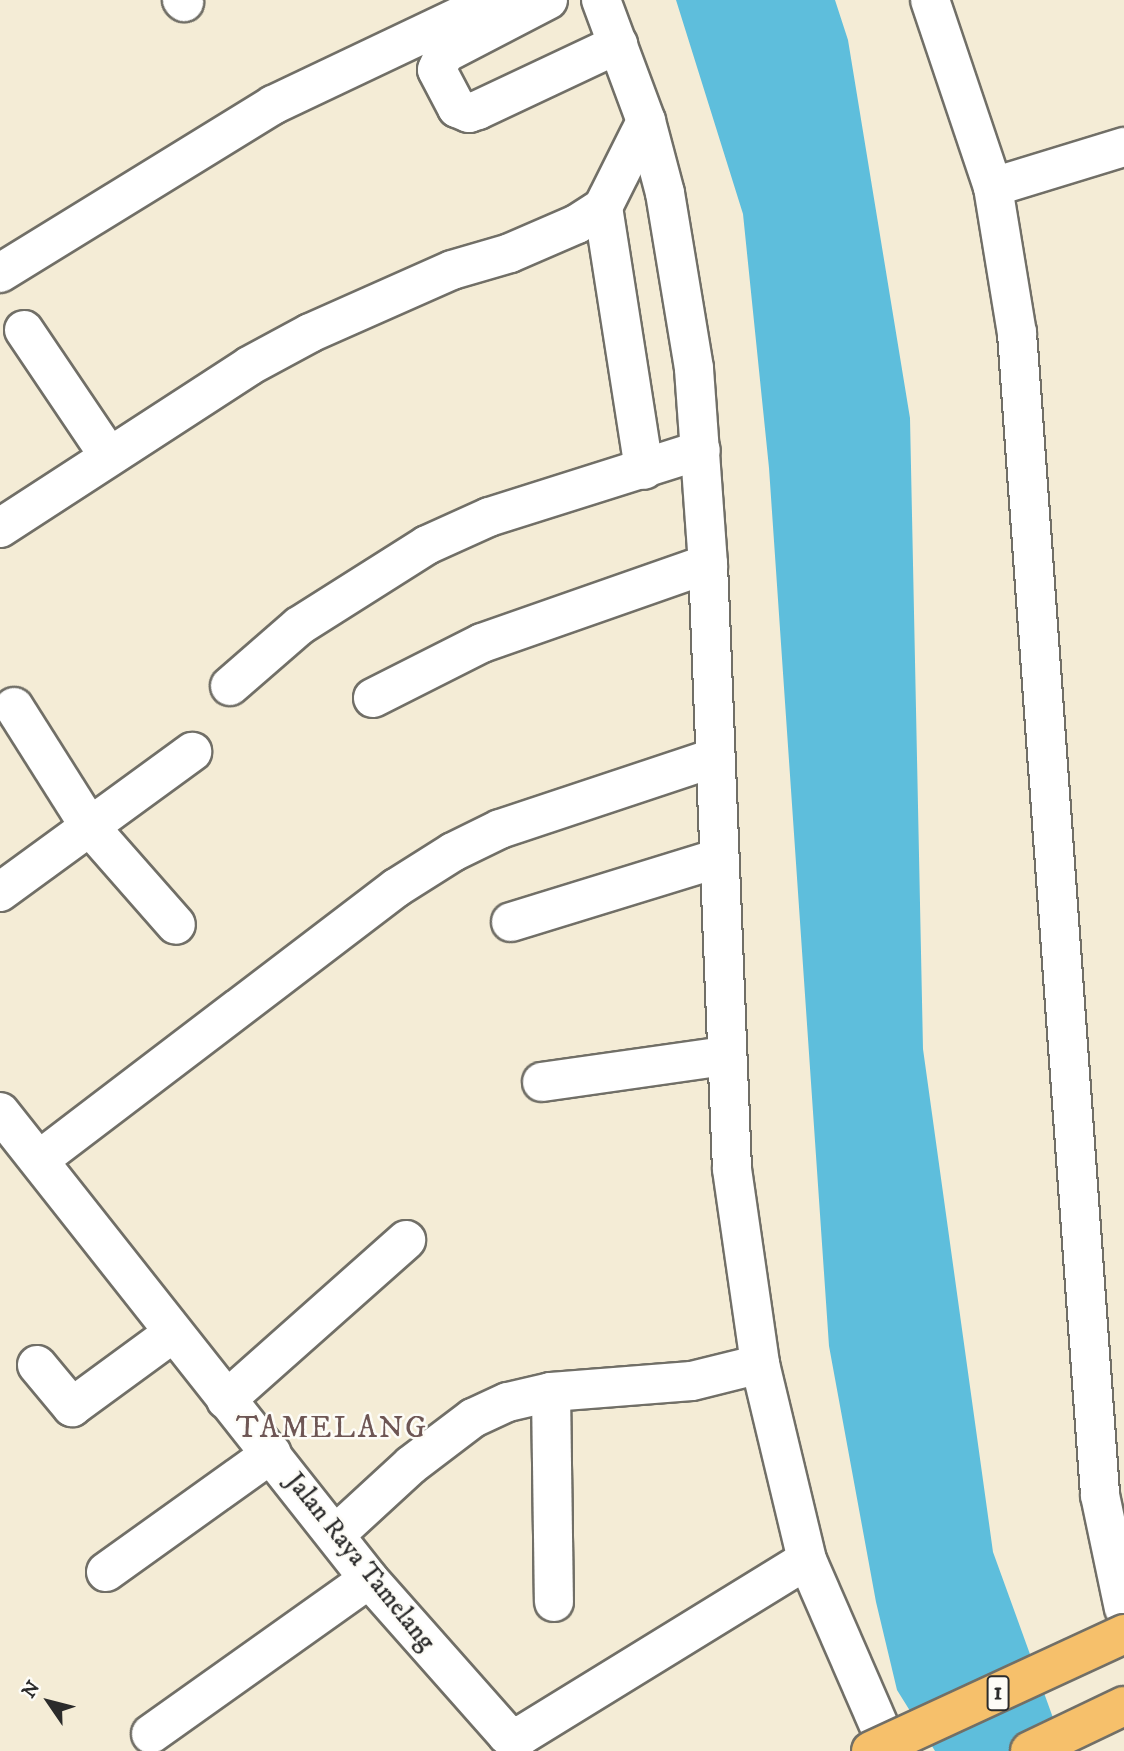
<!DOCTYPE html>
<style>
body{margin:0}
#map{position:relative;width:1124px;height:1751px;overflow:hidden;background:#f4ecd6;font-family:"IM FELL DW Pica",serif}
div>[style]{position:absolute}
.water>*{inset:0;background:#5ebedc}
.roads{filter:drop-shadow(2px 0 #716f67) drop-shadow(-2px 0 #716f67) drop-shadow(0 2px #716f67) drop-shadow(0 -2px #716f67)}
.minor>*{height:38px;margin:-19px;padding:0 19px;transform-origin:19px;border-radius:19px;background:#fff}
.highway>*{height:38px;margin:-19px;padding:0 19px;transform-origin:19px;border-radius:19px;background:#f6c06b}
.bridges{filter:drop-shadow(2px 0 #716f67) drop-shadow(-2px 0 #716f67) drop-shadow(0 2px #716f67) drop-shadow(0 -2px #716f67)}
.highway-bridge>*{height:38px;margin:-19px;padding:0 19px;transform-origin:19px;border-radius:19px;background:#f6c06b}
span{translate:-50% -50%;white-space:nowrap;text-align:center;line-height:1.15;-webkit-text-stroke:5px #fdfcf7;paint-order:stroke}
.shield-label span{padding:2px 5px;background:#fdfcf7;border:2px solid;border-radius:5px;-webkit-text-stroke-width:0}
.shield-label{font-size:24px;color:#2b2b2b;font-weight:700}
.street-label{font-size:26px;color:#2b2b2b}
.quarter-label{font-size:30px;color:#6e5654;letter-spacing:2px}
.north{position:absolute;left:14px;top:1667px;width:70px;height:70px;-webkit-text-stroke:5px #fdfcf7;paint-order:stroke;rotate:305deg;font-size:19px;font-weight:700;line-height:28px;text-align:center;color:#2b2b2b}
.north::after{content:'';display:block;margin:auto;width:24px;height:32px;background:#2b2b2b;clip-path:polygon(50% 0,100% 100%,50% 72%,0 100%)}
</style>
<div id="map">
<div class="water">
<i style="clip-path:polygon(676px 0,835px 0,848px 40px,910px 418px,923px 1049px,993px 1552px,1065px 1751px,935px 1751px,897px 1690px,876px 1602px,829px 1346px,769px 468px,743px 214px)"></i>
</div>
<div class="roads">
<div class="minor">
<i style="left:182px;top:0;width:3px;rotate:45deg"></i>
<i style="left:548px;top:0;width:117px;rotate:152.6deg"></i>
<i style="left:444px;top:54px;width:17px;rotate:114deg"></i>
<i style="left:437px;top:70px;width:43px;rotate:62.2deg"></i>
<i style="left:457px;top:108px;width:13px;rotate:23deg"></i>
<i style="left:469px;top:113px;width:9px;rotate:-18deg"></i>
<i style="left:478px;top:110px;width:155px;rotate:-25.2deg"></i>
<i style="left:601px;top:0;width:129px;rotate:69.6deg"></i>
<i style="left:646px;top:121px;width:74px;rotate:75.2deg"></i>
<i style="left:665px;top:193px;width:178px;rotate:80.6deg"></i>
<i style="left:694px;top:369px;width:196px;rotate:85.9deg"></i>
<i style="left:708px;top:564px;width:605px;rotate:87.73deg"></i>
<i style="left:732px;top:1169px;width:197px;rotate:81.8deg"></i>
<i style="left:760px;top:1364px;width:202px;rotate:76.5deg"></i>
<i style="left:807px;top:1560px;width:208px;rotate:66.5deg"></i>
<i style="left:930px;top:0;width:197px;rotate:71.4deg"></i>
<i style="left:993px;top:187px;width:148px;rotate:80.7deg"></i>
<i style="left:1017px;top:333px;width:1165px;rotate:85.91deg"></i>
<i style="left:1100px;top:1495px;width:116px;rotate:78.1deg"></i>
<i style="left:993px;top:187px;width:137px;rotate:-17deg"></i>
<i style="left:603px;top:207px;width:266px;rotate:81.1deg"></i>
<i style="left:0;top:273px;width:321px;rotate:-31.6deg"></i>
<i style="left:273px;top:105px;width:245px;rotate:-25.4deg"></i>
<i style="left:24px;top:330px;width:152px;rotate:56deg"></i>
<i style="left:0;top:528px;width:297px;rotate:-33deg"></i>
<i style="left:249px;top:366px;width:69px;rotate:-28.4deg"></i>
<i style="left:310px;top:333px;width:155px;rotate:-23.9deg"></i>
<i style="left:452px;top:270px;width:60px;rotate:-16.3deg"></i>
<i style="left:510px;top:253px;width:73px;rotate:-23.4deg"></i>
<i style="left:577px;top:224px;width:31px;rotate:-33deg"></i>
<i style="left:603px;top:207px;width:96px;rotate:-63.4deg"></i>
<i style="left:230px;top:686px;width:91px;rotate:-41deg"></i>
<i style="left:299px;top:626px;width:151px;rotate:-32.3deg"></i>
<i style="left:427px;top:545px;width:68px;rotate:-24.3deg"></i>
<i style="left:489px;top:517px;width:222px;rotate:-17.5deg"></i>
<i style="left:373px;top:698px;width:122px;rotate:-26.8deg"></i>
<i style="left:482px;top:643px;width:239px;rotate:-19.3deg"></i>
<i style="left:14px;top:707px;width:142px;rotate:57.7deg"></i>
<i style="left:90px;top:827px;width:130px;rotate:48.7deg"></i>
<i style="left:0;top:892px;width:238px;rotate:-36.1deg"></i>
<i style="left:511px;top:922px;width:214px;rotate:-17.1deg"></i>
<i style="left:542px;top:1082px;width:185px;rotate:-8.1deg"></i>
<i style="left:0;top:1112px;width:595px;rotate:51.69deg"></i>
<i style="left:369px;top:1579px;width:208px;rotate:48.5deg"></i>
<i style="left:507px;top:1735px;width:15px"></i>
<i style="left:522px;top:1735px;width:334px;rotate:-31.6deg"></i>
<i style="left:39px;top:1160px;width:449px;rotate:-37.3deg"></i>
<i style="left:396px;top:888px;width:67px;rotate:-32.3deg"></i>
<i style="left:453px;top:852px;width:52px;rotate:-26.1deg"></i>
<i style="left:500px;top:829px;width:225px;rotate:-18.4deg"></i>
<i style="left:37px;top:1365px;width:55px;rotate:50.2deg"></i>
<i style="left:72px;top:1407px;width:125px;rotate:-36.2deg"></i>
<i style="left:551px;top:1392px;width:210px;rotate:89.2deg"></i>
<i style="left:226px;top:1400px;width:241px;rotate:-41.6deg"></i>
<i style="left:335px;top:1535px;width:103px;rotate:-42.6deg"></i>
<i style="left:411px;top:1465px;width:78px;rotate:-37.2deg"></i>
<i style="left:473px;top:1418px;width:38px;rotate:-25deg"></i>
<i style="left:508px;top:1402px;width:44px;rotate:-13.1deg"></i>
<i style="left:551px;top:1392px;width:141px;rotate:-4.5deg"></i>
<i style="left:692px;top:1381px;width:70px;rotate:-14deg"></i>
<i style="left:106px;top:1572px;width:204px;rotate:-35.6deg"></i>
<i style="left:151px;top:1734px;width:267px;rotate:-35.4deg"></i>
</div>
<div class="highway">
<i style="left:1030px;top:1751px;width:104px;rotate:-25.6deg"></i>
</div>
</div>
<div class="bridges">
<div class="highway-bridge">
<i style="left:871px;top:1751px;width:279px;rotate:-24.8deg"></i>
</div>
</div>
<div class="shield-label">
<span style="left:998px;top:1693px">1</span>
</div>
<div class="street-label">
<span style="left:360px;top:1562px;rotate:51deg">Jalan Raya Tamelang</span>
</div>
<div class="quarter-label">
<span style="left:332px;top:1429px">TAMELANG</span>
</div>
<div class="north">N</div>
</div>
